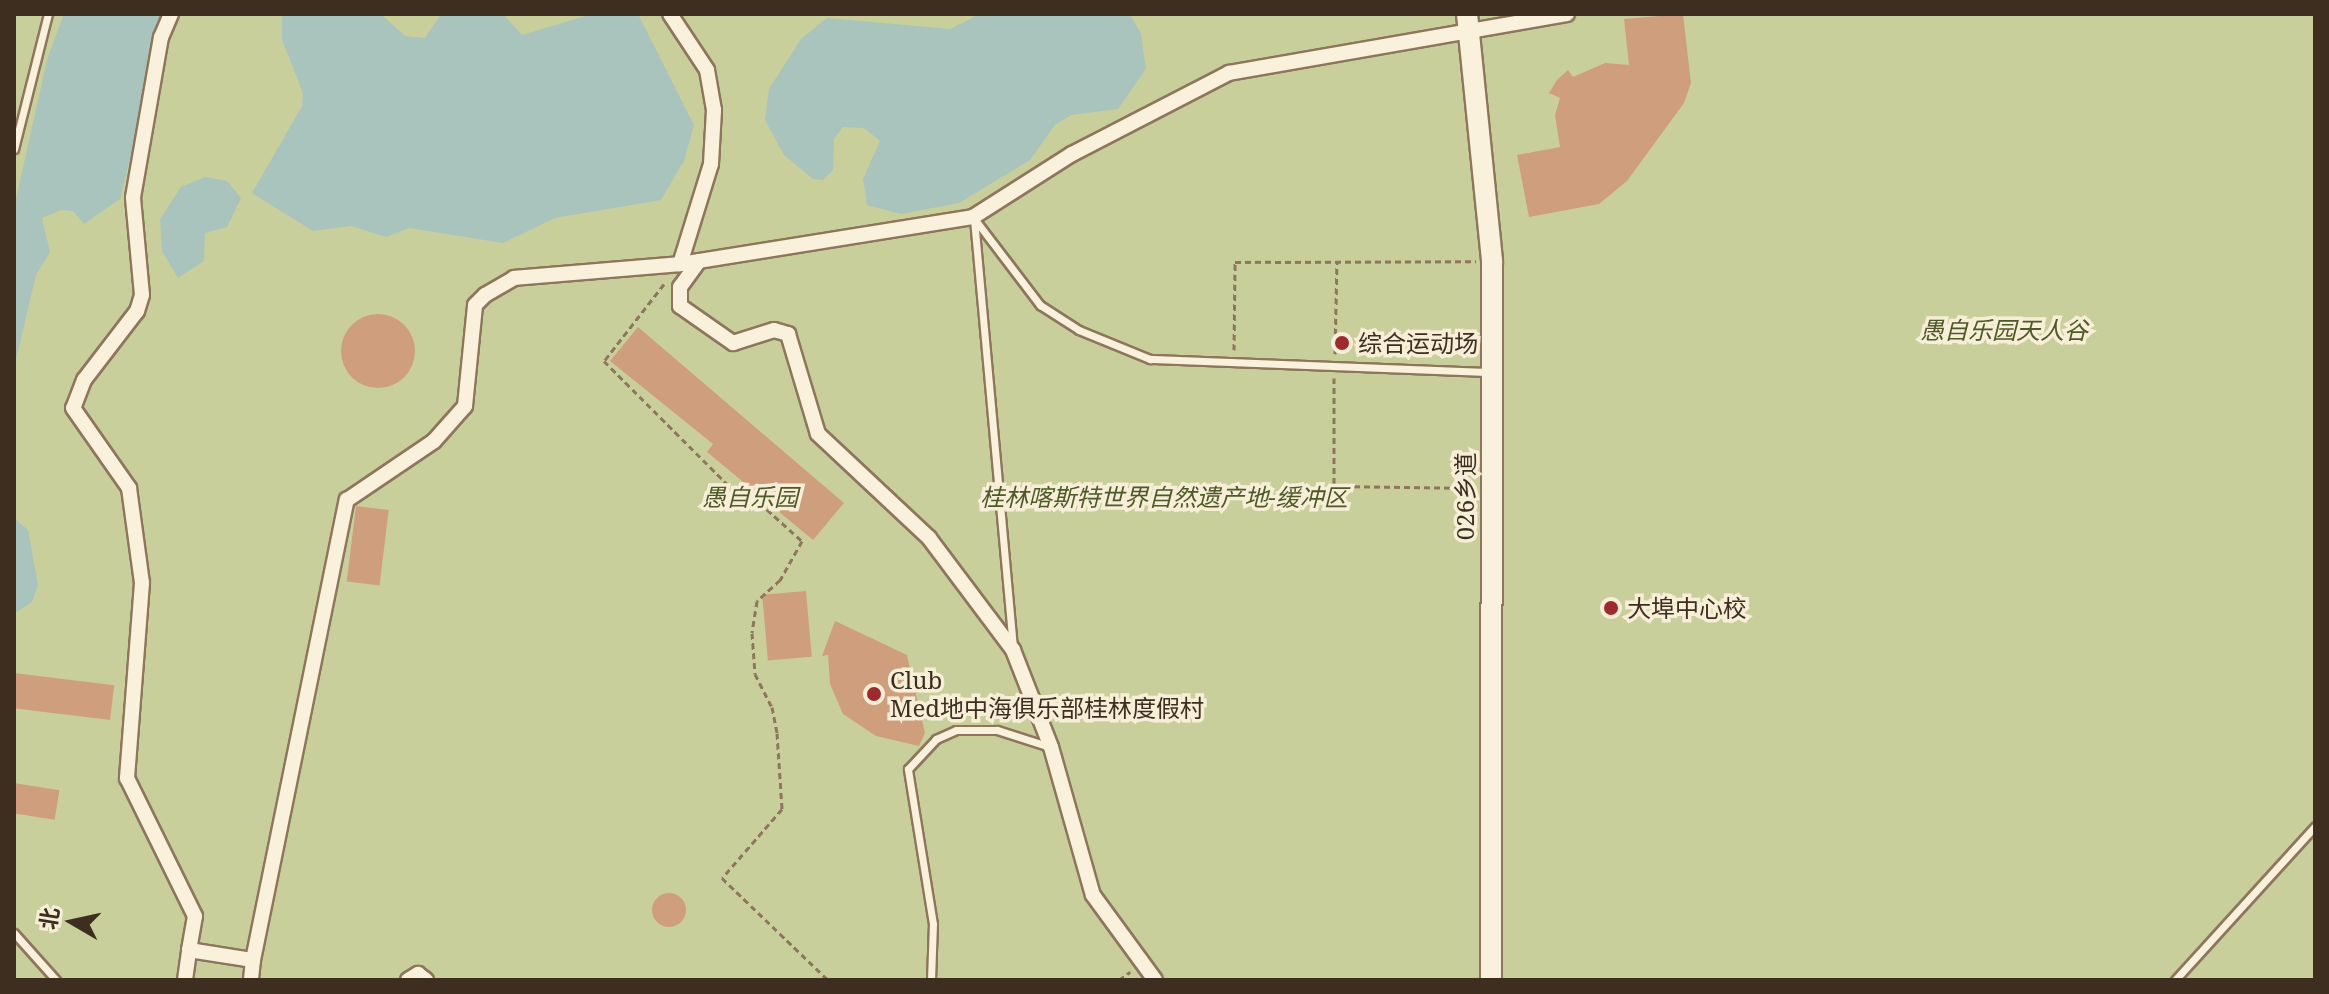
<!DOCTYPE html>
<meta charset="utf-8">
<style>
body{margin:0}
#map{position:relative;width:2329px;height:994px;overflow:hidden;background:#f0e4c8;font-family:"Noto Serif","Noto Sans SC",serif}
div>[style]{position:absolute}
.green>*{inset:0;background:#c9cf9b;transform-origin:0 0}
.water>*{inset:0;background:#a9c4bc}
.building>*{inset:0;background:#cf9f7d;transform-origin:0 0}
.round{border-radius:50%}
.path>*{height:3px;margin-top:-1.5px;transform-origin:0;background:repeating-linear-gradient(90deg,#8d765c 0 6px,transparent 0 10px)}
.roads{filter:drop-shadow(2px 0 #8d765c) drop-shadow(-2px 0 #8d765c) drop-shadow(0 2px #8d765c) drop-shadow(0 -2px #8d765c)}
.lane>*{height:7px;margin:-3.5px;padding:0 3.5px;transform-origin:3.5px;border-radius:3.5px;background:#faf1dc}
.street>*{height:14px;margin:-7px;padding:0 7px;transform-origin:7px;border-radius:7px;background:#faf1dc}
.secondary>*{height:20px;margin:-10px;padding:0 10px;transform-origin:10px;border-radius:10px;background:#faf1dc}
.dots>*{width:22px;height:22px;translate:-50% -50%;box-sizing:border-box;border:4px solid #f7eed8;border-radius:50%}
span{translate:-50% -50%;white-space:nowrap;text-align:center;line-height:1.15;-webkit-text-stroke:7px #f7eed8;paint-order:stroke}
.park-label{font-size:24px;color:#4d5a26;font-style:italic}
.poi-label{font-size:24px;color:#3d2e20}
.left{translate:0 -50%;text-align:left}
.street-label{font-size:24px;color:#3d2e20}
.frame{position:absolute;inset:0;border:16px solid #3d2e20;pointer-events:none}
.north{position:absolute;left:32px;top:882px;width:80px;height:80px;-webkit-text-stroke:6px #f7eed8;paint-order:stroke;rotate:279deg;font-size:22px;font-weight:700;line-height:32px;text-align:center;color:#3d2e20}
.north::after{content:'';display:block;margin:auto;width:28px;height:36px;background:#3d2e20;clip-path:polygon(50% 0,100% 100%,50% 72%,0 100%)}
</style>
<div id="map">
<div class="green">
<i style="left:14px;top:14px;width:2301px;height:966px"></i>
</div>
<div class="water">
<i style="clip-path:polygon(64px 14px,166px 14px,120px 199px,84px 224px,73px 211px,61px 210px,42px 218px,50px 252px,36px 275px,14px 368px,14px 208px,48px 56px)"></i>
<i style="clip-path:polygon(282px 14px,381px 14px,405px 36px,425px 38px,441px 14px,503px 14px,522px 35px,592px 14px,638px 14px,694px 125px,684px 161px,661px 200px,555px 218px,503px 243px,409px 228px,386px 237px,351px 226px,313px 231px,252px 193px,302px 106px,303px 93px,282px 40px)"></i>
<i style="clip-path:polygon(980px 14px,1130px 14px,1141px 34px,1146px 69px,1118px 109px,1071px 115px,1055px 125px,1030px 160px,959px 203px,901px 214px,867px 205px,863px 179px,880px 141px,864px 128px,843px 127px,834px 139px,833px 170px,823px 180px,813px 179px,784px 155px,765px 120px,769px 89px,801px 39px,827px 18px,950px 29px)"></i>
<i style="clip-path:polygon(205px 177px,227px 181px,241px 198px,227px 227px,205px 233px,204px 261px,178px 278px,162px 251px,160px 219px,181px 187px)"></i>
<i style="clip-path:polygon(14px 518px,28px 530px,38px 585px,32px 602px,14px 614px)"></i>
</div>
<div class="building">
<i style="clip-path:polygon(1683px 14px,1691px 83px,1684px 103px,1627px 181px,1599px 204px,1529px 217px,1517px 155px,1560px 147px,1555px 115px,1560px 98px,1549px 93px,1557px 80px,1568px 70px,1573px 77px,1605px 63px,1629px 65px,1624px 19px)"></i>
<i class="round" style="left:341px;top:314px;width:74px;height:74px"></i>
<i style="clip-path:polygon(638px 327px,844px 503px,813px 540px,707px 452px,713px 444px,610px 361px)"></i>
<i style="left:356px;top:506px;width:33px;height:76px;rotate:7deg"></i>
<i style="left:806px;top:591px;width:66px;height:44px;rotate:85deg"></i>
<i style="clip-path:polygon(835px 621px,907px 655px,925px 733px,919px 746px,876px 736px,843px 714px,830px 684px,828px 655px,822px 656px)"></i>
<i style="left:14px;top:673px;width:101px;height:35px;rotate:7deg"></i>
<i style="left:14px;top:783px;width:46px;height:30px;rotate:9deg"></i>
<i class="round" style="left:652px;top:893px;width:34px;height:34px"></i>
</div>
<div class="path">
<i style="left:664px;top:284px;width:98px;rotate:127.9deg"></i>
<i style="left:604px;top:361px;width:191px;rotate:45deg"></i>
<i style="left:739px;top:496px;width:13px"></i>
<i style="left:752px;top:496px;width:67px;rotate:42deg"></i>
<i style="left:802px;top:541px;width:45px;rotate:119.4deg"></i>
<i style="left:780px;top:580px;width:31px;rotate:138deg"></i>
<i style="left:757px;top:601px;width:32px;rotate:99deg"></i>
<i style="left:752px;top:633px;width:41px;rotate:85.8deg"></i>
<i style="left:755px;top:674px;width:37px;rotate:63deg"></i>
<i style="left:772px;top:707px;width:26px;rotate:79deg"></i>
<i style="left:777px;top:733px;width:76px;rotate:86.2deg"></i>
<i style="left:782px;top:809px;width:91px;rotate:131deg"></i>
<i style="left:722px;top:878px;width:147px;rotate:43.9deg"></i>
<i style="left:1234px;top:350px;width:88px;rotate:-89.3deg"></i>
<i style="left:1235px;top:262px;width:241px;rotate:-0.2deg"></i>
<i style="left:1335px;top:354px;width:92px;rotate:-88.8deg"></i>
<i style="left:1334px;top:378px;width:108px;rotate:90deg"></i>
<i style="left:1334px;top:486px;width:140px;rotate:0.8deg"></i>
<i style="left:1119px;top:980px;width:14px;rotate:-36deg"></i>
</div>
<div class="roads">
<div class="lane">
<i style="left:14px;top:149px;width:139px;rotate:-75.9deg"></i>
<i style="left:973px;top:217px;width:111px;rotate:52.7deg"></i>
<i style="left:1040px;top:305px;width:46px;rotate:32.7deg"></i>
<i style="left:1079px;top:330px;width:77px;rotate:22.2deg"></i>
<i style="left:1150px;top:359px;width:340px;rotate:2.2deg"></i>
<i style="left:974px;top:219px;width:428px;rotate:84.8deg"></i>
<i style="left:14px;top:933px;width:63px;rotate:48.2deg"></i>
<i style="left:931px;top:980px;width:56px;rotate:-88deg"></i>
<i style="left:933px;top:924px;width:157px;rotate:-99.2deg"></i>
<i style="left:908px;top:769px;width:41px;rotate:-47deg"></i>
<i style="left:936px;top:739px;width:22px;rotate:-24deg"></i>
<i style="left:956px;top:730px;width:41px"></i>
<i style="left:997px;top:730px;width:56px;rotate:17.8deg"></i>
<i style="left:2175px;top:980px;width:208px;rotate:-47.7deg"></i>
</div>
<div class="street">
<i style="left:171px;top:14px;width:25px;rotate:113deg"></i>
<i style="left:161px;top:37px;width:163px;rotate:99.9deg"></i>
<i style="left:133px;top:198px;width:97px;rotate:84.7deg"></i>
<i style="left:142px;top:295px;width:17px;rotate:107deg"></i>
<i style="left:137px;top:311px;width:87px;rotate:127.5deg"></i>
<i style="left:84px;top:380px;width:30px;rotate:111deg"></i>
<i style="left:73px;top:408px;width:98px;rotate:55deg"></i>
<i style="left:129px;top:488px;width:96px;rotate:82.2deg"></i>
<i style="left:142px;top:583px;width:196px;rotate:94.4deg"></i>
<i style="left:127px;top:778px;width:154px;rotate:63.8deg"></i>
<i style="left:195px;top:916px;width:35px;rotate:100deg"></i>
<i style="left:670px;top:14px;width:67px;rotate:56.5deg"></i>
<i style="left:707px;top:70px;width:41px;rotate:80.1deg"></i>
<i style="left:714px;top:110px;width:54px;rotate:93.2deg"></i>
<i style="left:711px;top:164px;width:105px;rotate:107.2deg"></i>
<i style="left:699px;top:261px;width:32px;rotate:126deg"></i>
<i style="left:680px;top:287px;width:19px;rotate:90deg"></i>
<i style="left:680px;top:306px;width:65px;rotate:34.9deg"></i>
<i style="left:733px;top:343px;width:43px;rotate:-17.6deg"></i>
<i style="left:774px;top:330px;width:15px;rotate:16deg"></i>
<i style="left:788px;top:334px;width:104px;rotate:73.3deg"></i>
<i style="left:818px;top:434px;width:152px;rotate:43.1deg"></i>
<i style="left:929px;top:538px;width:140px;rotate:53.1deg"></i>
<i style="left:1013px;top:650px;width:104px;rotate:68.6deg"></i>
<i style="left:1051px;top:747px;width:154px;rotate:74.2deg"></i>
<i style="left:1093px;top:895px;width:105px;rotate:53.9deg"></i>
<i style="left:253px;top:960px;width:470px;rotate:-78.5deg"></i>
<i style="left:347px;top:500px;width:105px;rotate:-34.1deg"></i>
<i style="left:434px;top:441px;width:47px;rotate:-48.5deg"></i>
<i style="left:465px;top:406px;width:101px;rotate:-84.3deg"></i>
<i style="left:475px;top:305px;width:14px;rotate:-45deg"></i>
<i style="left:485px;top:295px;width:34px;rotate:-30deg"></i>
<i style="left:514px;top:278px;width:167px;rotate:-4.8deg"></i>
<i style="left:680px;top:264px;width:297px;rotate:-9.1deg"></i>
<i style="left:973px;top:217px;width:117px;rotate:-32.5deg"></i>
<i style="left:1072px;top:154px;width:177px;rotate:-27.3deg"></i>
<i style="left:1229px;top:73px;width:343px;rotate:-9.9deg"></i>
<i style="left:185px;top:980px;width:30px;rotate:-82deg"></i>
<i style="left:189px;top:950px;width:65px;rotate:8.9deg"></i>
<i style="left:253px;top:960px;width:20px;rotate:96deg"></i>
<i style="left:408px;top:980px;width:12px;rotate:-31deg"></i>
<i style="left:418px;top:974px;width:10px;rotate:37deg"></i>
</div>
<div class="secondary">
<i style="left:1467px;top:14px;width:248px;rotate:84.2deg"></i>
<i style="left:1492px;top:261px;width:719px;rotate:90.08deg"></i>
</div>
</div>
<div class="dots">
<i style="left:1342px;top:343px;background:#9e2a2b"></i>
<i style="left:1611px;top:608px;background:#9e2a2b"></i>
<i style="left:874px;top:694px;background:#9e2a2b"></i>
</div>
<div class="park-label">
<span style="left:2004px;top:330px">愚自乐园天人谷</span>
<span style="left:750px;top:497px">愚自乐园</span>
<span style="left:1164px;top:497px">桂林喀斯特世界自然遗产地-缓冲区</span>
</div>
<div class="poi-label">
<span class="left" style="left:1358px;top:343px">综合运动场</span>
<span class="left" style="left:1627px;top:608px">大埠中心校</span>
<span class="left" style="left:890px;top:694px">Club<br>Med地中海俱乐部桂林度假村</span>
</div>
<div class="street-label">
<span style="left:1465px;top:496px;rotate:-90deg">026乡道</span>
</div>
<div class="frame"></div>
<div class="north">北</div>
</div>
